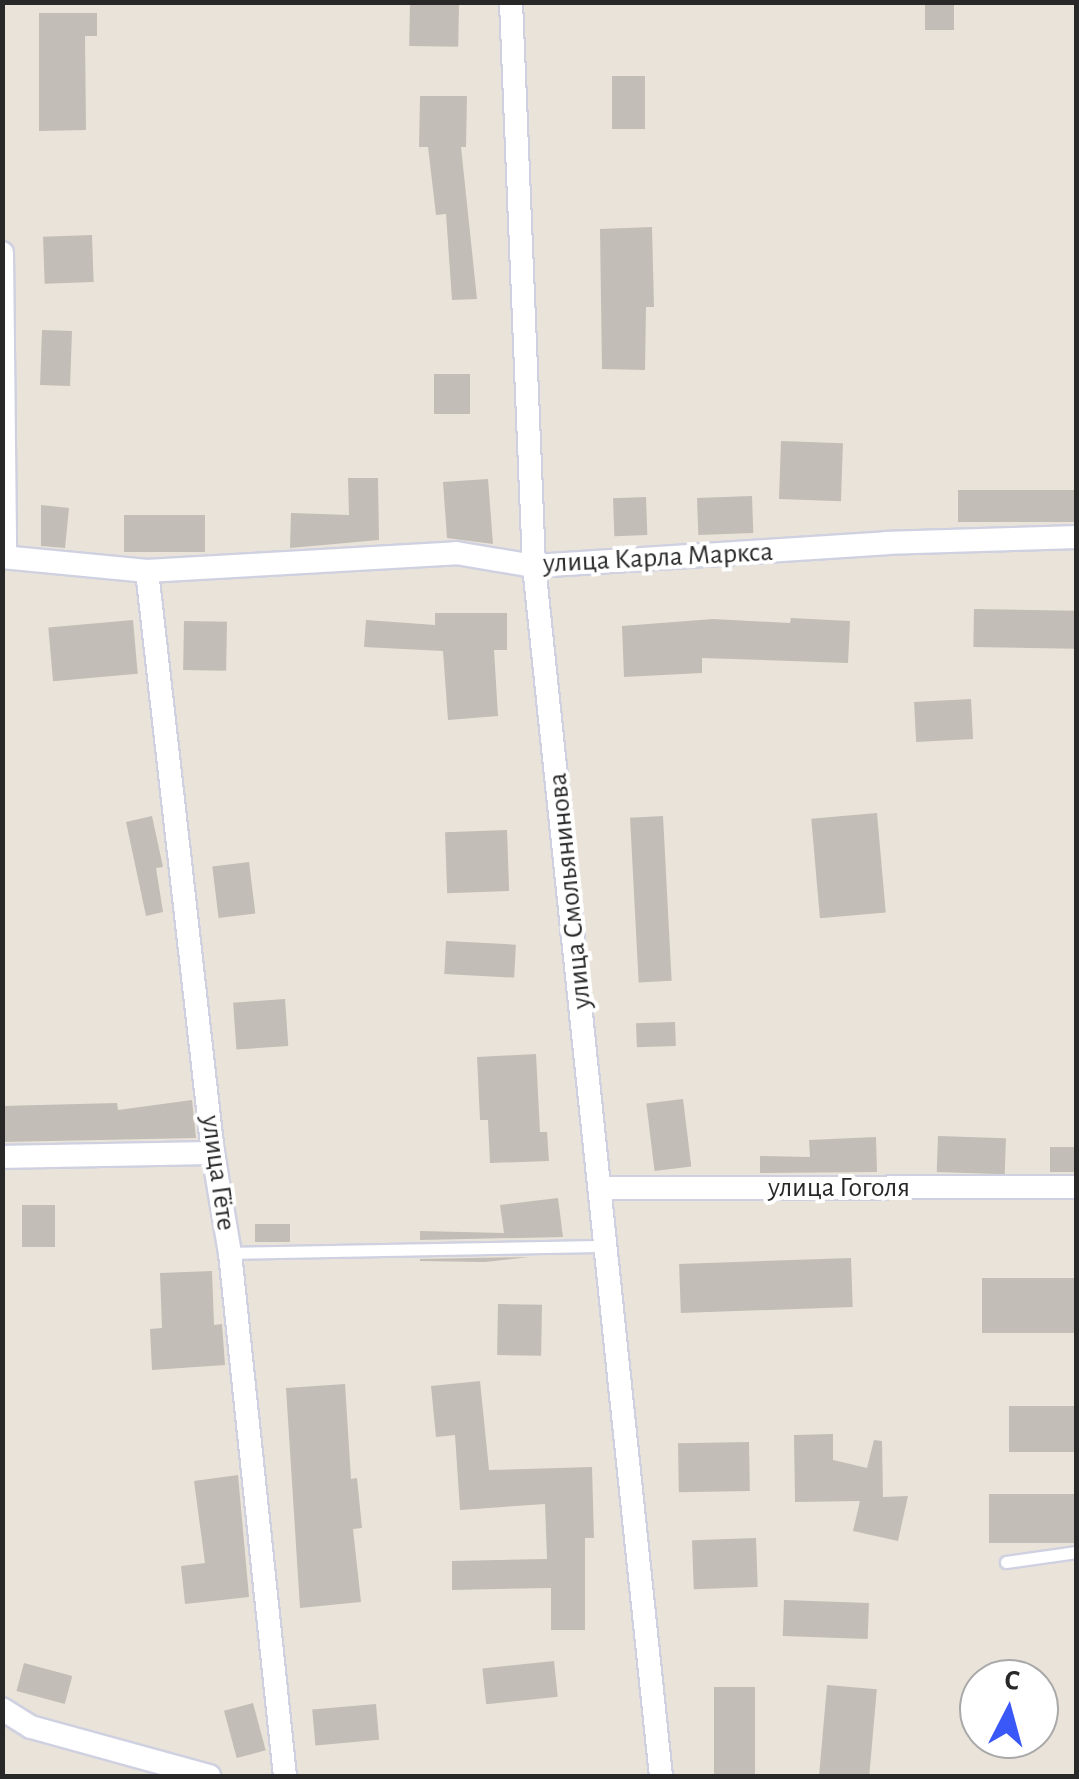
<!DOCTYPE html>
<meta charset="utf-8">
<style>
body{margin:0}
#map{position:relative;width:1079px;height:1779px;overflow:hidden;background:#eae3d9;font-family:"Alegreya Sans",sans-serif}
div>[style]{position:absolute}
.building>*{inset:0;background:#c2bdb6;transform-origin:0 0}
.roads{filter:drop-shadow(2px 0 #cfd1e1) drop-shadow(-2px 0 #cfd1e1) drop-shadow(0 2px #cfd1e1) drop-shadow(0 -2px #cfd1e1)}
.service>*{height:11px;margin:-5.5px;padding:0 5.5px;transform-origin:5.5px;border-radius:5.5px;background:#fff}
.minor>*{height:22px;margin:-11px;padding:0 11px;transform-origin:11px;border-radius:11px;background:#fff}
span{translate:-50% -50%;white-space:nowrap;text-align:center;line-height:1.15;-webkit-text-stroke:8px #fff;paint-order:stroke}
.street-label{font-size:28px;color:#282828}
.frame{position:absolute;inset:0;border:5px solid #282828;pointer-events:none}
.north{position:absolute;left:959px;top:1659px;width:100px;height:100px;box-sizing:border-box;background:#fff;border:2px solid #a9a9a9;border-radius:50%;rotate:6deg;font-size:28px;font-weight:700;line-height:40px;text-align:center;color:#282828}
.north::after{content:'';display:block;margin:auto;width:35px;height:45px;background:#3a57f7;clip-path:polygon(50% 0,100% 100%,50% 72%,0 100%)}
</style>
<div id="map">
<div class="building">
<i style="left:410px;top:2px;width:49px;height:44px;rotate:1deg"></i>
<i style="left:925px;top:2px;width:29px;height:28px"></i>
<i style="clip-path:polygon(39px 13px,97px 13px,97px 36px,85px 36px,86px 130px,39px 131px)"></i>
<i style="left:612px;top:76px;width:33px;height:53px"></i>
<i style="clip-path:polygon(420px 96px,467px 96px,466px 147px,461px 147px,477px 299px,452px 300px,446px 214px,436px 215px,428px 147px,419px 147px)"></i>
<i style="clip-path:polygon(652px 227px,654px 307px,646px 307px,645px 370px,602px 369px,600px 229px)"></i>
<i style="left:92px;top:235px;width:47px;height:49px;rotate:88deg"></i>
<i style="left:42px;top:330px;width:30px;height:55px;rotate:2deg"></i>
<i style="left:434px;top:374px;width:36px;height:40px"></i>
<i style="left:781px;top:441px;width:62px;height:58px;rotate:2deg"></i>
<i style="clip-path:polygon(348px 478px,378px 478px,379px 540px,290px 548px,291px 513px,349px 515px)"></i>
<i style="clip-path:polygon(488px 479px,493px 544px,447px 538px,443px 482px)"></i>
<i style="left:1076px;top:490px;width:32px;height:118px;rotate:90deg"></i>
<i style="left:752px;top:496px;width:37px;height:55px;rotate:88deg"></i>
<i style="left:646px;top:497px;width:38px;height:33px;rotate:88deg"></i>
<i style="clip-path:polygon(41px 505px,69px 508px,65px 548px,41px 546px)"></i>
<i style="left:205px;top:515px;width:37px;height:81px;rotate:90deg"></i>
<i style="left:974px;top:609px;width:102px;height:38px;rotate:1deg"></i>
<i style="clip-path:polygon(435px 613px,507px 613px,507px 650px,494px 650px,498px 716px,448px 720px,443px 651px,364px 647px,366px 620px,435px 625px)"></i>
<i style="clip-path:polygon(791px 618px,850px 621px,848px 663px,702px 658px,702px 673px,624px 677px,622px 626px,713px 619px,790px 623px)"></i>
<i style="left:133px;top:620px;width:54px;height:85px;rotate:85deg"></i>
<i style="left:184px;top:621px;width:43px;height:49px;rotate:1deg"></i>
<i style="left:971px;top:699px;width:40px;height:57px;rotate:87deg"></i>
<i style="left:877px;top:813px;width:100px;height:66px;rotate:85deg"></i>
<i style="clip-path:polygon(152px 816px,163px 867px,156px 868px,163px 912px,146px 916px,126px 822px)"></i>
<i style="left:663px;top:816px;width:165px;height:33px;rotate:87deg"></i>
<i style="left:507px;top:830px;width:61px;height:62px;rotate:88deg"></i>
<i style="left:249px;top:862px;width:52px;height:37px;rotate:83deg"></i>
<i style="left:446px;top:941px;width:70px;height:33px;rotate:3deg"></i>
<i style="left:285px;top:999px;width:47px;height:52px;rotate:86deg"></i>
<i style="left:675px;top:1022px;width:24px;height:39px;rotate:88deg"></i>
<i style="clip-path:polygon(536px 1054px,540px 1132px,547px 1132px,549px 1161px,490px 1163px,488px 1120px,480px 1120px,477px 1057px)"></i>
<i style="left:683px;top:1099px;width:68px;height:37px;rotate:83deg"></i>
<i style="clip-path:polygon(192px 1100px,196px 1138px,2px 1142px,2px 1106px,117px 1103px,118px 1110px)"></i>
<i style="left:938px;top:1136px;width:68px;height:36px;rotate:2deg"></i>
<i style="clip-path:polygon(876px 1137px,877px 1172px,760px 1173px,760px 1156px,810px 1157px,809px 1140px)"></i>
<i style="left:1050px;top:1147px;width:26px;height:25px"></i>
<i style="clip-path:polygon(558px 1198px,563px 1237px,420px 1240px,420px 1231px,504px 1233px,500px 1205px)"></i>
<i style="left:22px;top:1205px;width:33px;height:42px"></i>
<i style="left:290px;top:1224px;width:18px;height:35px;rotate:90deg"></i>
<i style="clip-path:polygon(529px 1257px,485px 1262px,420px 1261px,420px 1259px)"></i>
<i style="left:851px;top:1258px;width:49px;height:172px;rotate:88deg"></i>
<i style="clip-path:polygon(212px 1271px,214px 1325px,222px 1324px,225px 1365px,152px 1370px,150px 1329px,162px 1328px,160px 1273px)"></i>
<i style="left:1076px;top:1278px;width:55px;height:94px;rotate:90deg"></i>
<i style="left:498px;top:1304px;width:44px;height:51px;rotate:1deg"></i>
<i style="clip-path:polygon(480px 1381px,489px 1470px,592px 1467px,594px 1538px,585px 1538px,585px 1630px,551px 1630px,551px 1588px,452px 1590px,452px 1561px,547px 1559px,545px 1504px,460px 1510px,455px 1435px,436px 1437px,431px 1386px)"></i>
<i style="clip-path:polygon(345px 1384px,351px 1479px,357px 1478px,362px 1528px,353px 1529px,361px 1602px,300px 1608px,286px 1388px)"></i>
<i style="left:1076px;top:1406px;width:46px;height:67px;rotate:90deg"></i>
<i style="clip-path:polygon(833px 1434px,833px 1460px,867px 1468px,874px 1440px,882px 1441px,883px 1497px,908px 1496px,898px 1541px,853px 1531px,860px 1501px,795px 1502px,794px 1435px)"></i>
<i style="left:749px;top:1442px;width:49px;height:71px;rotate:89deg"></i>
<i style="clip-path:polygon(238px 1475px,249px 1597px,185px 1604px,181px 1566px,205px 1563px,194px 1481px)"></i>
<i style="left:1076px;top:1494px;width:49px;height:87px;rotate:90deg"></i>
<i style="left:756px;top:1538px;width:49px;height:64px;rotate:88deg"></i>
<i style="left:784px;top:1600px;width:85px;height:36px;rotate:2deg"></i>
<i style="left:554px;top:1661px;width:36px;height:72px;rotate:84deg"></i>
<i style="left:24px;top:1663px;width:50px;height:29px;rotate:15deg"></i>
<i style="left:827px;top:1685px;width:50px;height:91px;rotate:5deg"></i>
<i style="left:714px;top:1687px;width:41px;height:89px"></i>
<i style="left:253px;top:1703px;width:49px;height:30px;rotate:75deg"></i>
<i style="left:376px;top:1704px;width:36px;height:64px;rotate:85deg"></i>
</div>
<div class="roads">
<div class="service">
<i style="left:230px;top:1253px;width:376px;rotate:-1.1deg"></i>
<i style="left:1006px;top:1562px;width:71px;rotate:-8.1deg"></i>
</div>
<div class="minor">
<i style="left:511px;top:2px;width:564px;rotate:87.66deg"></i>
<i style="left:534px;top:566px;width:1217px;rotate:84.01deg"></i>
<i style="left:2px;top:253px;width:304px;rotate:89.4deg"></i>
<i style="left:2px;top:557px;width:146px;rotate:5.5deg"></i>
<i style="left:147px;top:571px;width:310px;rotate:-3.3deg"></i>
<i style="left:456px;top:553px;width:79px;rotate:9.5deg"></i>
<i style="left:534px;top:566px;width:353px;rotate:-3.7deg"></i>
<i style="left:886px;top:543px;width:190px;rotate:-1.8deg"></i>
<i style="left:147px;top:571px;width:586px;rotate:83.53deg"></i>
<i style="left:213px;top:1153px;width:101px;rotate:80.4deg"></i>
<i style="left:230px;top:1253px;width:526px;rotate:84deg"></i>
<i style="left:2px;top:1157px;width:211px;rotate:-1.1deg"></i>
<i style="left:602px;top:1188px;width:474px;rotate:-0.1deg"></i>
<i style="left:2px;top:1709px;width:34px;rotate:32deg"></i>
<i style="left:31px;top:1727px;width:185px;rotate:15.4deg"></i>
</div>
</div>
<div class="street-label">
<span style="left:658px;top:558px;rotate:-3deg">улица Карла Маркса</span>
<span style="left:570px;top:891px;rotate:-96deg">улица Смольянинова</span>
<span style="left:218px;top:1173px;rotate:82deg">улица Гёте</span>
<span style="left:839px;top:1188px">улица Гоголя</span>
</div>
<div class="frame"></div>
<div class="north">С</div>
</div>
